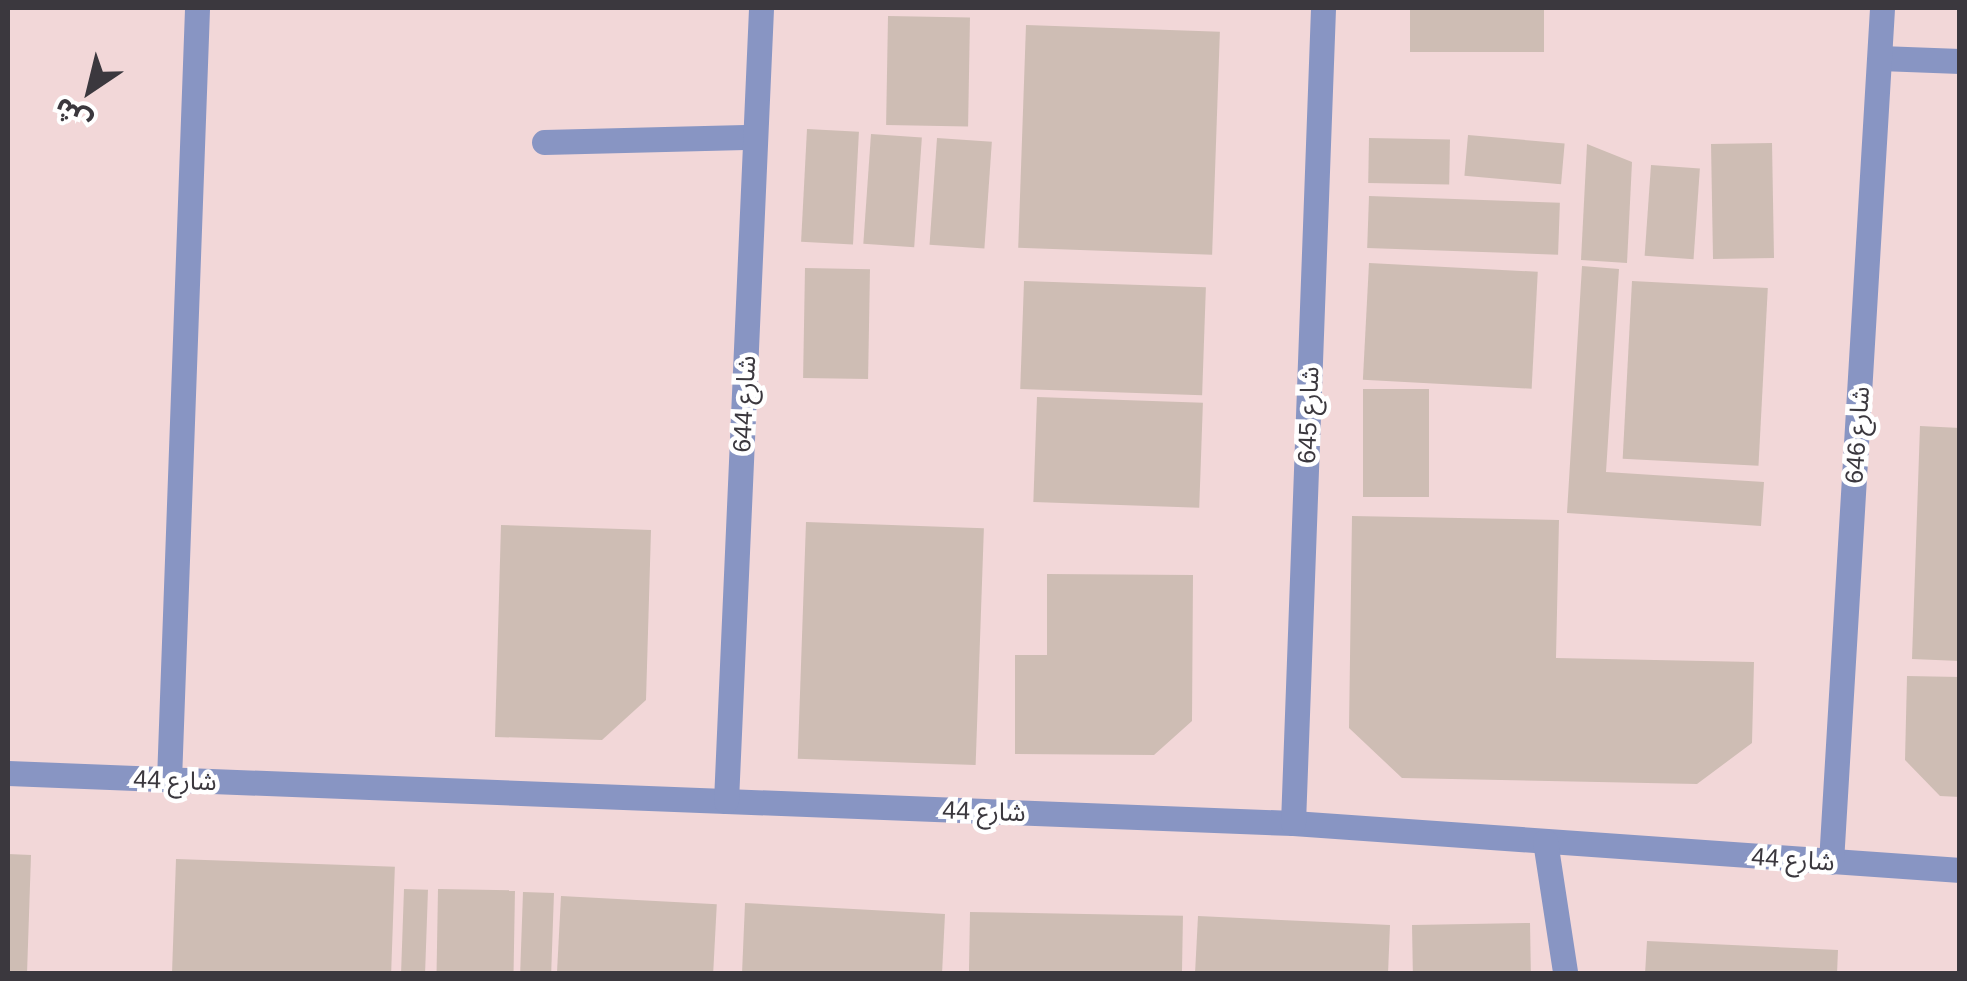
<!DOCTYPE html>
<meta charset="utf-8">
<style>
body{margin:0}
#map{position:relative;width:1967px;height:981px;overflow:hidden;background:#ede5f4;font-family:Arial,"Noto Sans Arabic",sans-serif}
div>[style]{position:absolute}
.industrial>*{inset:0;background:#f2d7d8;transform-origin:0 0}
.building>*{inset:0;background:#cebdb4;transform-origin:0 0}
.minor>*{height:25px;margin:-12.5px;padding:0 12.5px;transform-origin:12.5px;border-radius:12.5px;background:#8895c3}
span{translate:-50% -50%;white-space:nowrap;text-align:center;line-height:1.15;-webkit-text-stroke:9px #fff;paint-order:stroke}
.street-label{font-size:25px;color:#3b383e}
.frame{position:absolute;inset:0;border:10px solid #3b383e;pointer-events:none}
.north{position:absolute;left:40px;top:40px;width:100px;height:100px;-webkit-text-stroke:8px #fff;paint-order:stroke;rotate:215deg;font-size:28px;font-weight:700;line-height:40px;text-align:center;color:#3b383e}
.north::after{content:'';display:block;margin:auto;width:35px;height:45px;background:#3b383e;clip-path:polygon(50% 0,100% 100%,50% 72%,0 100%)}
</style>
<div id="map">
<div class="industrial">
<i style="left:8px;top:8px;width:1951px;height:965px"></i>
</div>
<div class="building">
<i style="left:1410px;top:8px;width:134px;height:44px"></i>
<i style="left:888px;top:16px;width:82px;height:109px;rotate:1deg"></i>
<i style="left:1026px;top:25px;width:194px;height:223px;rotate:2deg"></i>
<i style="left:807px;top:129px;width:52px;height:113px;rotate:3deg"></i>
<i style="left:871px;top:134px;width:51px;height:110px;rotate:4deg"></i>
<i style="left:1468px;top:135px;width:97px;height:41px;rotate:5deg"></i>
<i style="left:937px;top:138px;width:55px;height:107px;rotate:4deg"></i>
<i style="left:1369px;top:138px;width:81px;height:45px;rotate:1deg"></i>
<i style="left:1772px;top:143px;width:115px;height:61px;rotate:89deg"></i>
<i style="clip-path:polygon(1587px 144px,1632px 162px,1627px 263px,1581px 260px)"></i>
<i style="left:1651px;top:165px;width:49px;height:91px;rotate:4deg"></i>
<i style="left:1369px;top:196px;width:191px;height:52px;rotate:2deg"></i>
<i style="left:1369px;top:263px;width:169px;height:117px;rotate:3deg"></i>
<i style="clip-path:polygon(1582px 266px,1619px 269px,1606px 472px,1764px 482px,1761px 526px,1567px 513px)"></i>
<i style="left:805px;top:268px;width:65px;height:110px;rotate:1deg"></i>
<i style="left:1024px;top:281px;width:182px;height:108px;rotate:2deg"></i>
<i style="left:1632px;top:281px;width:136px;height:178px;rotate:3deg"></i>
<i style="left:1363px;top:389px;width:66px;height:108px"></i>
<i style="left:1037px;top:397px;width:166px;height:105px;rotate:2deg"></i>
<i style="clip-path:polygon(1920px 426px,1960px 428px,1960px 661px,1912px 659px)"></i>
<i style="clip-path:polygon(1352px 516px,1559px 520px,1556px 658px,1754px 662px,1752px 743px,1697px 784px,1402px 778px,1349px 728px)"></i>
<i style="left:806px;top:522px;width:178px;height:237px;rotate:2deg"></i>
<i style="clip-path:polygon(501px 525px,651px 530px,646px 700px,602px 740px,495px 737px)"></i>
<i style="clip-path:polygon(1047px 574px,1193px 575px,1192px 721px,1154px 755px,1015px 754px,1015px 655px,1047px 655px)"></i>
<i style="clip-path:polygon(1907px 676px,1960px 677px,1960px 797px,1940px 796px,1905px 760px)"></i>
<i style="clip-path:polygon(8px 854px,31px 855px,27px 974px,8px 974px)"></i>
<i style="left:176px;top:859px;width:219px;height:115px;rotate:2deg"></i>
<i style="left:404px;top:889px;width:24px;height:85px;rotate:2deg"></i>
<i style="left:438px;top:889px;width:77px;height:85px;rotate:1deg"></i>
<i style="left:523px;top:892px;width:31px;height:82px;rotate:2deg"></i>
<i style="left:561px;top:896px;width:156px;height:78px;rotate:3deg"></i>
<i style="clip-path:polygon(745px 903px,945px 914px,942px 974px,742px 974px)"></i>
<i style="left:970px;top:912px;width:213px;height:62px;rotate:1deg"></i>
<i style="clip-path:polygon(1198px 916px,1390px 925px,1388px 974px,1195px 974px)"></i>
<i style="left:1530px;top:923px;width:51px;height:118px;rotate:89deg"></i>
<i style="clip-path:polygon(1647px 941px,1838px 950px,1837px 974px,1645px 974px)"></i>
</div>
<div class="minor">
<i style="left:1880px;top:58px;width:80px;rotate:2.1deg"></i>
<i style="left:544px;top:142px;width:211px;rotate:-1.4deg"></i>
<i style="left:8px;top:773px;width:1286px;rotate:2.23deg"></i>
<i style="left:1293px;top:823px;width:669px;rotate:4.03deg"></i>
<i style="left:169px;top:780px;width:773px;rotate:-87.92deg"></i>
<i style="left:726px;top:801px;width:794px;rotate:-87.47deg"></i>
<i style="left:1293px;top:823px;width:816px;rotate:-87.89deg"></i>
<i style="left:1545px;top:841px;width:132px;rotate:81.3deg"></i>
<i style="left:1831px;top:862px;width:856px;rotate:-86.58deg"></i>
</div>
<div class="street-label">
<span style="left:744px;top:404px;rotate:-87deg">شارع 644</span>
<span style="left:1308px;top:415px;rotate:-88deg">شارع 645</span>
<span style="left:1857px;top:435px;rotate:-86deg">شارع 646</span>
<span style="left:175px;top:780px;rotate:2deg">شارع 44</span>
<span style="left:984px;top:811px;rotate:2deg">شارع 44</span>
<span style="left:1793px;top:859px;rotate:4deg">شارع 44</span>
</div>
<div class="frame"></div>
<div class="north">ش</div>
</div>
